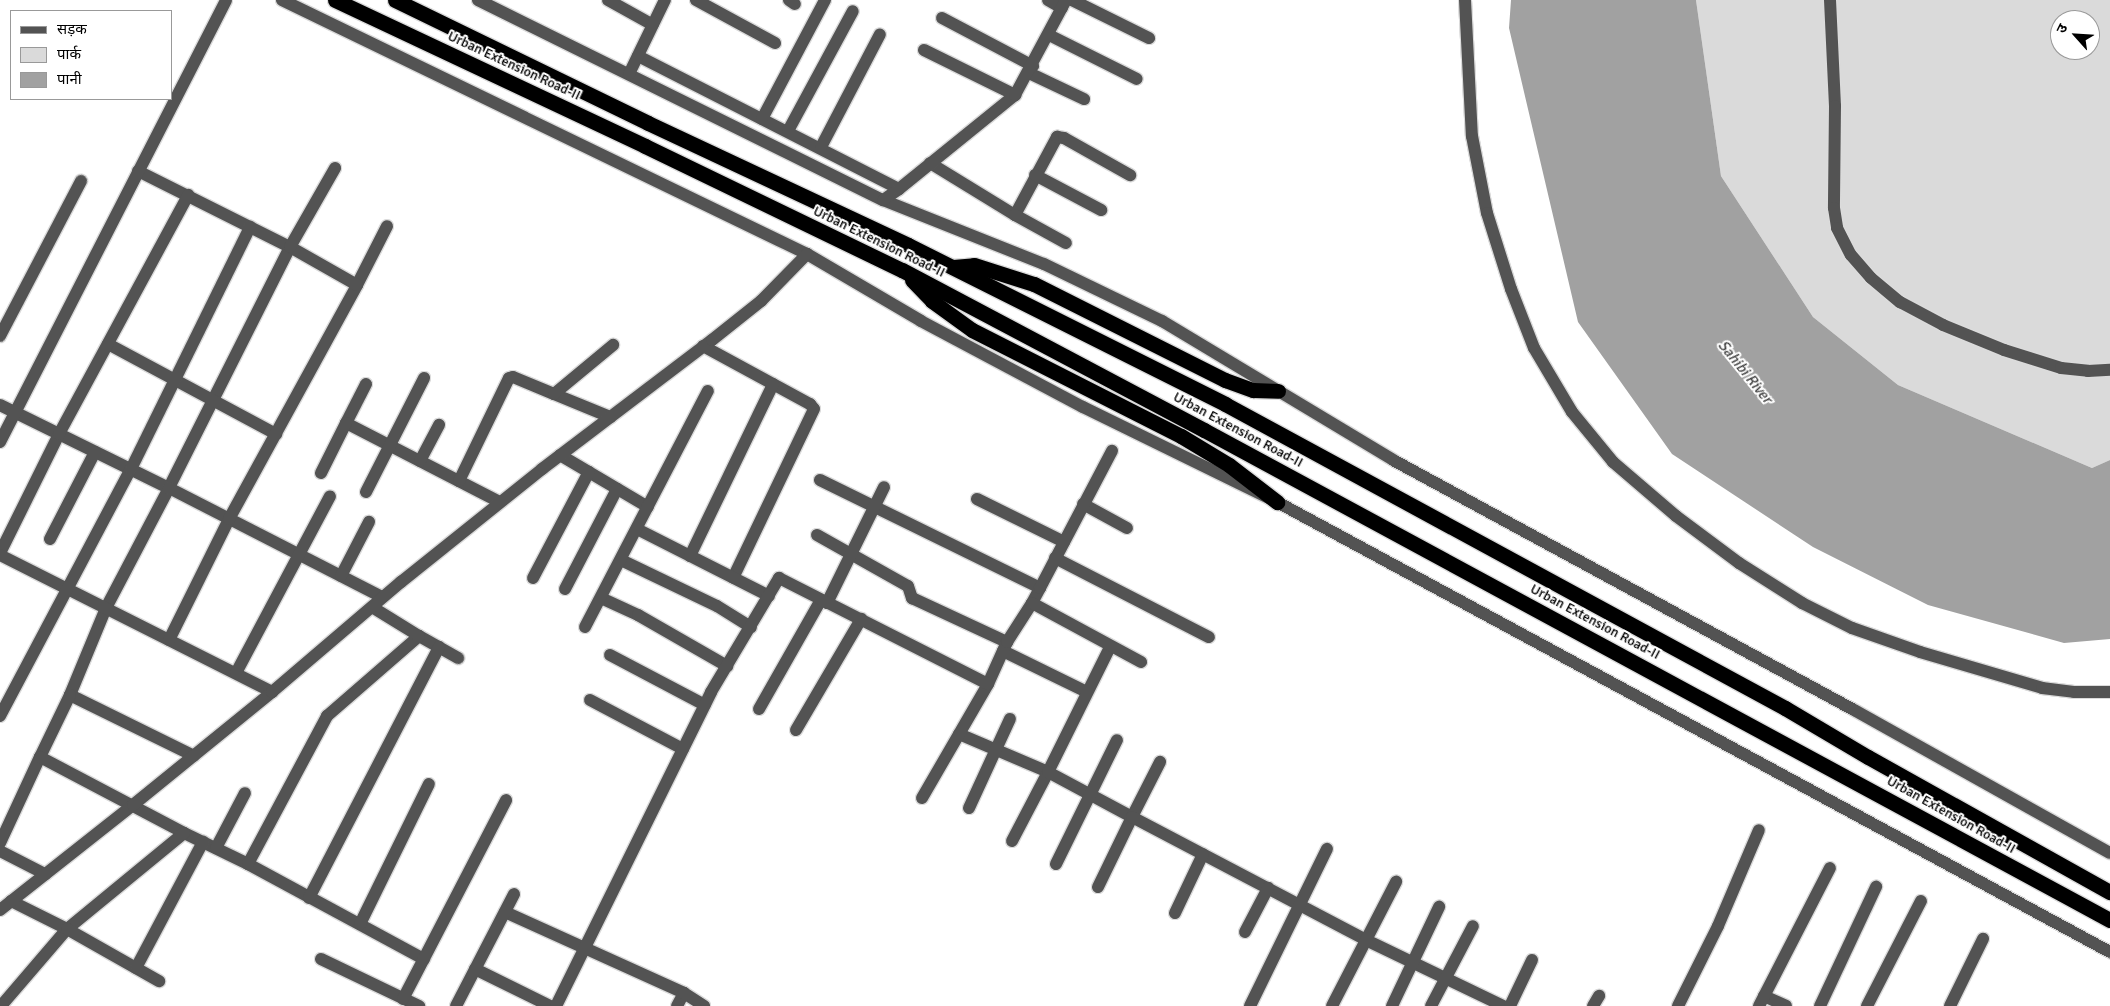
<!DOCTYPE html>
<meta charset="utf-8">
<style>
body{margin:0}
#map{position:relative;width:2110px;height:1006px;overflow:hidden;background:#fff;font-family:Signika,"Noto Sans Devanagari",sans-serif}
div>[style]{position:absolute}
.green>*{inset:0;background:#dadada}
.water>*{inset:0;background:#a1a1a1}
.roads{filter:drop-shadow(1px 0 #dbdbdb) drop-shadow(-1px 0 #dbdbdb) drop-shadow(0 1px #dbdbdb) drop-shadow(0 -1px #dbdbdb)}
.minor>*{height:12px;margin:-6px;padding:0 6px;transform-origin:6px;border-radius:6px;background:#535353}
.highway>*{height:15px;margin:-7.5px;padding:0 7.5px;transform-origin:7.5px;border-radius:7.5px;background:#000}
span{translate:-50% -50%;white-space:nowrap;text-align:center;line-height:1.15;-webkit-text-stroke:4px #fff;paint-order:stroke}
.street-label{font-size:14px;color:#000}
.water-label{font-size:15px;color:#424242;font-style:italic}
.legend{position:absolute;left:10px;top:10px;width:162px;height:90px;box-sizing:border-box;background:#fff;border:1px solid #999;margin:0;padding:6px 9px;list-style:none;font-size:15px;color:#000}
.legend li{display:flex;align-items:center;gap:10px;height:25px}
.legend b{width:25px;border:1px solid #999}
.north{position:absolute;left:2050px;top:10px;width:50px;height:50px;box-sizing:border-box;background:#fff;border:1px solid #999;border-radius:50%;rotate:296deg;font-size:14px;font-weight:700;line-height:20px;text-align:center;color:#000}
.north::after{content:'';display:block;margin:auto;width:18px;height:22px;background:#000;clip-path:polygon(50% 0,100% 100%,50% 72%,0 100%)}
</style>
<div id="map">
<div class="green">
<i style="clip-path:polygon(evenodd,1696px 0,2110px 0,2110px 460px,2092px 468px,1898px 385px,1813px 317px,1721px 176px,1696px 0,2060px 20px,2090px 20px,2090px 50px,2060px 50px,2060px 20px)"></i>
</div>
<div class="water">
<i style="clip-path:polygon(1511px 0,1696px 0,1721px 176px,1813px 317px,1898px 385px,2092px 468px,2110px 460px,2110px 639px,2064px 643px,1928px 605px,1813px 547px,1672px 454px,1578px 322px,1509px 28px)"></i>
</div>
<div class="roads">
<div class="minor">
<i style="left:282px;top:0;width:583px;rotate:25.82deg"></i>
<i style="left:807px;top:254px;width:132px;rotate:30.4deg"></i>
<i style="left:921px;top:321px;width:183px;rotate:28deg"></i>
<i style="left:1083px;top:407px;width:216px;rotate:26.1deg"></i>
<i style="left:1277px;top:502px;width:947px;rotate:28.38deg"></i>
<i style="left:478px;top:0;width:452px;rotate:26.3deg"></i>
<i style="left:883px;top:200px;width:173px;rotate:21.7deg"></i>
<i style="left:1044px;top:264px;width:131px;rotate:25.8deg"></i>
<i style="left:1162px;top:321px;width:270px;rotate:31deg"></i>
<i style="left:1393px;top:460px;width:524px;rotate:28.47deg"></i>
<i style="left:1854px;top:710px;width:293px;rotate:29.2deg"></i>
<i style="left:608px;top:0;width:51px;rotate:29.1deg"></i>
<i style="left:696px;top:0;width:90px;rotate:28.6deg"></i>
<i style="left:789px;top:0;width:7px;rotate:34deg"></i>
<i style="left:1048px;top:0;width:16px;rotate:30deg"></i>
<i style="left:1072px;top:0;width:86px;rotate:26.3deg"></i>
<i style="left:1465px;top:0;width:136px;rotate:87.1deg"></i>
<i style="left:1472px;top:136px;width:78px;rotate:79deg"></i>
<i style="left:1487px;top:213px;width:80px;rotate:72.5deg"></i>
<i style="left:1511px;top:289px;width:63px;rotate:68.7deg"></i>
<i style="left:1534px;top:348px;width:74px;rotate:59.3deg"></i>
<i style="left:1572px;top:412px;width:65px;rotate:50.6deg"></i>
<i style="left:1613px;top:462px;width:83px;rotate:40.6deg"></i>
<i style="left:1676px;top:516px;width:79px;rotate:36.7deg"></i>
<i style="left:1739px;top:563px;width:75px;rotate:32.4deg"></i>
<i style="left:1802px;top:603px;width:56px;rotate:26.6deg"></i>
<i style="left:1852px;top:628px;width:72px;rotate:19.4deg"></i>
<i style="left:1920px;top:652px;width:127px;rotate:16.4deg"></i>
<i style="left:2042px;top:688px;width:32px;rotate:7deg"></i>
<i style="left:2074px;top:692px;width:36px"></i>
<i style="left:1830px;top:0;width:106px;rotate:87.3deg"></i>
<i style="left:1835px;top:106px;width:102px;rotate:90.6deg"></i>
<i style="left:1834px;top:208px;width:20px;rotate:81deg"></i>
<i style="left:1837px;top:228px;width:30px;rotate:63deg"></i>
<i style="left:1851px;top:255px;width:30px;rotate:49deg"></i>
<i style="left:1871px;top:278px;width:38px;rotate:40deg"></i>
<i style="left:1900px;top:302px;width:49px;rotate:28.1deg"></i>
<i style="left:1943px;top:325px;width:66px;rotate:22.3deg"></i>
<i style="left:2004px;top:350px;width:60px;rotate:17.5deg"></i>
<i style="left:2061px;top:368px;width:27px;rotate:6deg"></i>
<i style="left:2088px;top:371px;width:22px;rotate:-3deg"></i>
<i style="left:942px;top:18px;width:103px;rotate:27.8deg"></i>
<i style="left:1049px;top:35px;width:98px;rotate:26.6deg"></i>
<i style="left:924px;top:50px;width:102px;rotate:26.3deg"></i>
<i style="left:638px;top:56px;width:293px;rotate:27deg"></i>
<i style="left:899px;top:189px;width:19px;rotate:145deg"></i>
<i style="left:1029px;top:73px;width:61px;rotate:25.3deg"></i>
<i style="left:629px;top:74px;width:82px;rotate:-64.1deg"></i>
<i style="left:762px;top:119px;width:135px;rotate:-62.1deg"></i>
<i style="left:788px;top:131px;width:136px;rotate:-61.6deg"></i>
<i style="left:821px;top:147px;width:127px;rotate:-62.4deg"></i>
<i style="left:930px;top:163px;width:100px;rotate:31.5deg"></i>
<i style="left:1015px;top:215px;width:89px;rotate:-61.7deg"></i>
<i style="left:1057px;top:137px;width:7px;rotate:8deg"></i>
<i style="left:1064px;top:138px;width:76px;rotate:29.3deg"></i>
<i style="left:138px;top:171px;width:170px;rotate:26.6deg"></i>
<i style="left:290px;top:247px;width:270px;rotate:116.7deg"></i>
<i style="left:169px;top:488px;width:136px;rotate:117.7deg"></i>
<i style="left:106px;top:608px;width:94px;rotate:112.5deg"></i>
<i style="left:70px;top:695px;width:138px;rotate:26.2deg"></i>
<i style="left:1035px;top:175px;width:75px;rotate:27.9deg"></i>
<i style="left:899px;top:189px;width:149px;rotate:-39deg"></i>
<i style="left:1015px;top:95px;width:108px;rotate:-61.8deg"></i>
<i style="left:1015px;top:215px;width:58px;rotate:28.8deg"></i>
<i style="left:357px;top:285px;width:66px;rotate:-63deg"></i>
<i style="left:0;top:336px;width:175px;rotate:-62.4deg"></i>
<i style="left:108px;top:344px;width:191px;rotate:28.2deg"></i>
<i style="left:703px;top:346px;width:122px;rotate:28.5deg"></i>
<i style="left:810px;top:404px;width:6px;rotate:51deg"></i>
<i style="left:814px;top:409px;width:187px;rotate:115.6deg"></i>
<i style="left:366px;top:384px;width:44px;rotate:117.1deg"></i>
<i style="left:346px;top:423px;width:173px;rotate:27.2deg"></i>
<i style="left:554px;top:394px;width:61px;rotate:22.3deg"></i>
<i style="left:0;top:405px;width:188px;rotate:26.2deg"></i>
<i style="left:169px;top:488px;width:239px;rotate:27.1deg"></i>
<i style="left:0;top:442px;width:496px;rotate:-62.9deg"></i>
<i style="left:560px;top:455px;width:102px;rotate:30.6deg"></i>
<i style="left:420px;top:461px;width:41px;rotate:-62.2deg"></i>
<i style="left:321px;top:473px;width:56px;rotate:-63.4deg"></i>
<i style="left:820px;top:480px;width:245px;rotate:26.1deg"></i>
<i style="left:1040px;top:588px;width:17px;rotate:118deg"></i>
<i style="left:459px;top:481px;width:114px;rotate:-64.1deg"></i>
<i style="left:509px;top:378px;width:4px;rotate:-14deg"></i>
<i style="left:513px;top:377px;width:44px;rotate:22.5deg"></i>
<i style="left:554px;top:394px;width:77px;rotate:-39.7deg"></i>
<i style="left:366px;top:492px;width:128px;rotate:-63deg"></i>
<i style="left:977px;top:499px;width:97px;rotate:26.3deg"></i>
<i style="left:1083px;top:504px;width:50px;rotate:28.6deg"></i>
<i style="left:637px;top:529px;width:148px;rotate:26.9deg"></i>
<i style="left:817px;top:535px;width:104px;rotate:29.3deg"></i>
<i style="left:908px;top:586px;width:13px;rotate:72deg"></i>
<i style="left:912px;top:598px;width:105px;rotate:24.9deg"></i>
<i style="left:50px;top:539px;width:98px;rotate:-62.7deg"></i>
<i style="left:0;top:553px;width:133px;rotate:-63.6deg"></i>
<i style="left:59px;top:434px;width:272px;rotate:-61.6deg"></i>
<i style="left:0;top:555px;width:305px;rotate:26.7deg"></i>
<i style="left:690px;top:556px;width:191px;rotate:-64.2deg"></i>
<i style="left:1055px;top:558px;width:173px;rotate:27.2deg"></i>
<i style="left:621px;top:560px;width:106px;rotate:25.6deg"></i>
<i style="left:717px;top:606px;width:40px;rotate:32deg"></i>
<i style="left:341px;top:576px;width:61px;rotate:-62.6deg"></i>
<i style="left:533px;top:578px;width:120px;rotate:-62.2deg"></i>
<i style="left:1040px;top:588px;width:155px;rotate:-62.3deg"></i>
<i style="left:565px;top:589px;width:113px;rotate:-62.5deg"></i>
<i style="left:601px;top:598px;width:41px;rotate:24.7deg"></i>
<i style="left:638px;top:615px;width:103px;rotate:29.8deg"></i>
<i style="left:827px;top:603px;width:129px;rotate:-63.8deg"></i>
<i style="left:585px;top:627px;width:266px;rotate:-62.5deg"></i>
<i style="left:419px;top:636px;width:45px;rotate:29.4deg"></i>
<i style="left:169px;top:640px;width:135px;rotate:-63.6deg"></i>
<i style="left:229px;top:519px;width:267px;rotate:-61.3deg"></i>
<i style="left:357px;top:285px;width:77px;rotate:-150.4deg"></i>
<i style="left:290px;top:247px;width:91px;rotate:-60.3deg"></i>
<i style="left:1003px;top:651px;width:93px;rotate:26deg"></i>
<i style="left:610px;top:655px;width:107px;rotate:27.8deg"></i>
<i style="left:236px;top:673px;width:200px;rotate:-62deg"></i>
<i style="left:590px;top:700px;width:105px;rotate:27.8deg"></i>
<i style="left:759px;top:709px;width:125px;rotate:-60.4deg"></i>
<i style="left:0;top:716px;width:280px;rotate:-62.1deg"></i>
<i style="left:131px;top:469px;width:270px;rotate:-63.8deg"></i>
<i style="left:796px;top:730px;width:129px;rotate:-59.6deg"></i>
<i style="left:959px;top:734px;width:97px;rotate:23.1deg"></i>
<i style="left:1048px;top:772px;width:140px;rotate:-63.6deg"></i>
<i style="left:40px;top:757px;width:69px;rotate:-64.2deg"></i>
<i style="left:922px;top:798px;width:132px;rotate:-59.9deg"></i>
<i style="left:988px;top:684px;width:46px;rotate:-65.7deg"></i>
<i style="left:1007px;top:642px;width:46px;rotate:-57.3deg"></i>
<i style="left:1032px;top:603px;width:124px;rotate:28.4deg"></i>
<i style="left:969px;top:808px;width:98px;rotate:-65.3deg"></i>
<i style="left:184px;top:833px;width:71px;rotate:25.8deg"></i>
<i style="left:248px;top:864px;width:200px;rotate:28.4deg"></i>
<i style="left:1012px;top:841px;width:78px;rotate:-62.4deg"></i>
<i style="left:1048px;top:772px;width:95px;rotate:28.2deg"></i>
<i style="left:1132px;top:817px;width:62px;rotate:-63deg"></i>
<i style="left:0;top:843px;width:95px;rotate:-65.1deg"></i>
<i style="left:40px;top:757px;width:163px;rotate:27.8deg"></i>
<i style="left:184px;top:833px;width:151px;rotate:140.6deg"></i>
<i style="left:67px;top:929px;width:101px;rotate:130.6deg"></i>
<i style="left:216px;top:848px;width:62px;rotate:-62.2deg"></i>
<i style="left:0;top:851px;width:51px;rotate:27.1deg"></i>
<i style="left:248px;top:864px;width:168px;rotate:-61.9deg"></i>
<i style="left:327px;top:716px;width:122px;rotate:-41deg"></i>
<i style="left:419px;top:636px;width:55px;rotate:-148.3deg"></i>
<i style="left:1056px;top:864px;width:138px;rotate:-63.8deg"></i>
<i style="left:1098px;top:887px;width:78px;rotate:-64.1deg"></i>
<i style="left:1132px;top:817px;width:264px;rotate:27.7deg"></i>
<i style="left:1366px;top:940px;width:152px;rotate:25.7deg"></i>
<i style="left:309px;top:898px;width:283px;rotate:-62.6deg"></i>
<i style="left:11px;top:901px;width:63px;rotate:26.6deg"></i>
<i style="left:67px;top:929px;width:106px;rotate:29.5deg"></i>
<i style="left:0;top:910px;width:169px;rotate:-38.3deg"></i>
<i style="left:133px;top:805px;width:179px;rotate:-39.1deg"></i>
<i style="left:272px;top:692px;width:170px;rotate:-40.5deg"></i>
<i style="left:401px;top:582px;width:181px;rotate:-38.7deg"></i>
<i style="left:542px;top:469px;width:213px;rotate:-37.2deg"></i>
<i style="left:712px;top:340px;width:63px;rotate:-38.5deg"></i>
<i style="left:761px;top:301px;width:66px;rotate:-45.6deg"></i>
<i style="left:505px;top:912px;width:196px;rotate:24.3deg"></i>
<i style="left:1175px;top:913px;width:65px;rotate:-64.6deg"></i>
<i style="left:360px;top:924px;width:156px;rotate:-63.8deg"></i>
<i style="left:1245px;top:932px;width:50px;rotate:-62.4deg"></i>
<i style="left:321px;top:959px;width:109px;rotate:25.6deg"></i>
<i style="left:136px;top:968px;width:143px;rotate:-62deg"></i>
<i style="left:475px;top:969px;width:84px;rotate:26.3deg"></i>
<i style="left:1764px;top:996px;width:24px;rotate:24deg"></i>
<i style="left:403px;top:999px;width:224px;rotate:-62.6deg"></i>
<i style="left:456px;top:1006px;width:126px;rotate:-62.6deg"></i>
<i style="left:556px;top:1006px;width:350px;rotate:-63.7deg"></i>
<i style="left:711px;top:692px;width:133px;rotate:-59.2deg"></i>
<i style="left:779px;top:578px;width:234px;rotate:26.9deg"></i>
<i style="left:677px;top:1006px;width:15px;rotate:-62deg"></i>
<i style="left:684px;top:993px;width:24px;rotate:33deg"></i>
<i style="left:1250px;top:1006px;width:175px;rotate:-63.9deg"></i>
<i style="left:1332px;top:1006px;width:140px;rotate:-62.7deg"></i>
<i style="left:1392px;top:1006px;width:110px;rotate:-64.6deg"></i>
<i style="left:1431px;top:1006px;width:90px;rotate:-62.3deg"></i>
<i style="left:1510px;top:1006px;width:51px;rotate:-64.4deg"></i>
<i style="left:1593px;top:1006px;width:12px;rotate:-59deg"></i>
<i style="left:1678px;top:1006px;width:89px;rotate:-63.4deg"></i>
<i style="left:1718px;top:926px;width:104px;rotate:-66.9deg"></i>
<i style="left:1759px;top:1006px;width:155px;rotate:-62.8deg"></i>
<i style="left:1820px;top:1006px;width:132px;rotate:-64.8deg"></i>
<i style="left:1867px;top:1006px;width:118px;rotate:-62.8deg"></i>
<i style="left:1950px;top:1006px;width:75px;rotate:-63.8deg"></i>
</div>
<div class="highway">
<i style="left:335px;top:0;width:343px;rotate:25.2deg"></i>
<i style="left:645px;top:146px;width:285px;rotate:25.8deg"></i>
<i style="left:902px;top:270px;width:342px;rotate:27.9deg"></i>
<i style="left:1204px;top:430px;width:1030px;rotate:28.41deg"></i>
<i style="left:395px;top:0;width:281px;rotate:25.9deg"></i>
<i style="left:648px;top:123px;width:287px;rotate:25.1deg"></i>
<i style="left:908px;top:245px;width:355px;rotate:26.6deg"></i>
<i style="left:1225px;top:404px;width:637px;rotate:28.5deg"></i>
<i style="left:1785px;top:708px;width:96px;rotate:30.6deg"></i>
<i style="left:1868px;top:757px;width:277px;rotate:29.2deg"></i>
<i style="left:953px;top:267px;width:21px;rotate:-5deg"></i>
<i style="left:974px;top:265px;width:63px;rotate:17.6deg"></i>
<i style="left:1034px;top:284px;width:214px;rotate:26.7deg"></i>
<i style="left:1225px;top:380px;width:30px;rotate:20deg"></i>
<i style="left:1253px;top:390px;width:25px;rotate:2deg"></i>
<i style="left:912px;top:280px;width:29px;rotate:46deg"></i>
<i style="left:932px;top:301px;width:49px;rotate:35.9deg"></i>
<i style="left:972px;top:330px;width:234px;rotate:26.9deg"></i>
<i style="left:1181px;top:436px;width:56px;rotate:31.1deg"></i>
<i style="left:1229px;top:465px;width:61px;rotate:37.6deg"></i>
</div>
</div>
<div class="street-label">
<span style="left:514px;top:66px;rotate:25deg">Urban Extension Road-II</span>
<span style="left:879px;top:242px;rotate:26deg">Urban Extension Road-II</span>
<span style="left:1238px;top:430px;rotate:28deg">Urban Extension Road-II</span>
<span style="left:1595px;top:622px;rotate:28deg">Urban Extension Road-II</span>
<span style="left:1951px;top:815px;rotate:29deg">Urban Extension Road-II</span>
</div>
<div class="water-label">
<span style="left:1745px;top:372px;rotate:51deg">Sahibi River</span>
</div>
<ul class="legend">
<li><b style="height:6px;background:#535353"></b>सड़क</li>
<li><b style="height:14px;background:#dadada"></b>पार्क</li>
<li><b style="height:14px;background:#a1a1a1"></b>पानी</li>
</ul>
<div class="north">उ</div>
</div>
